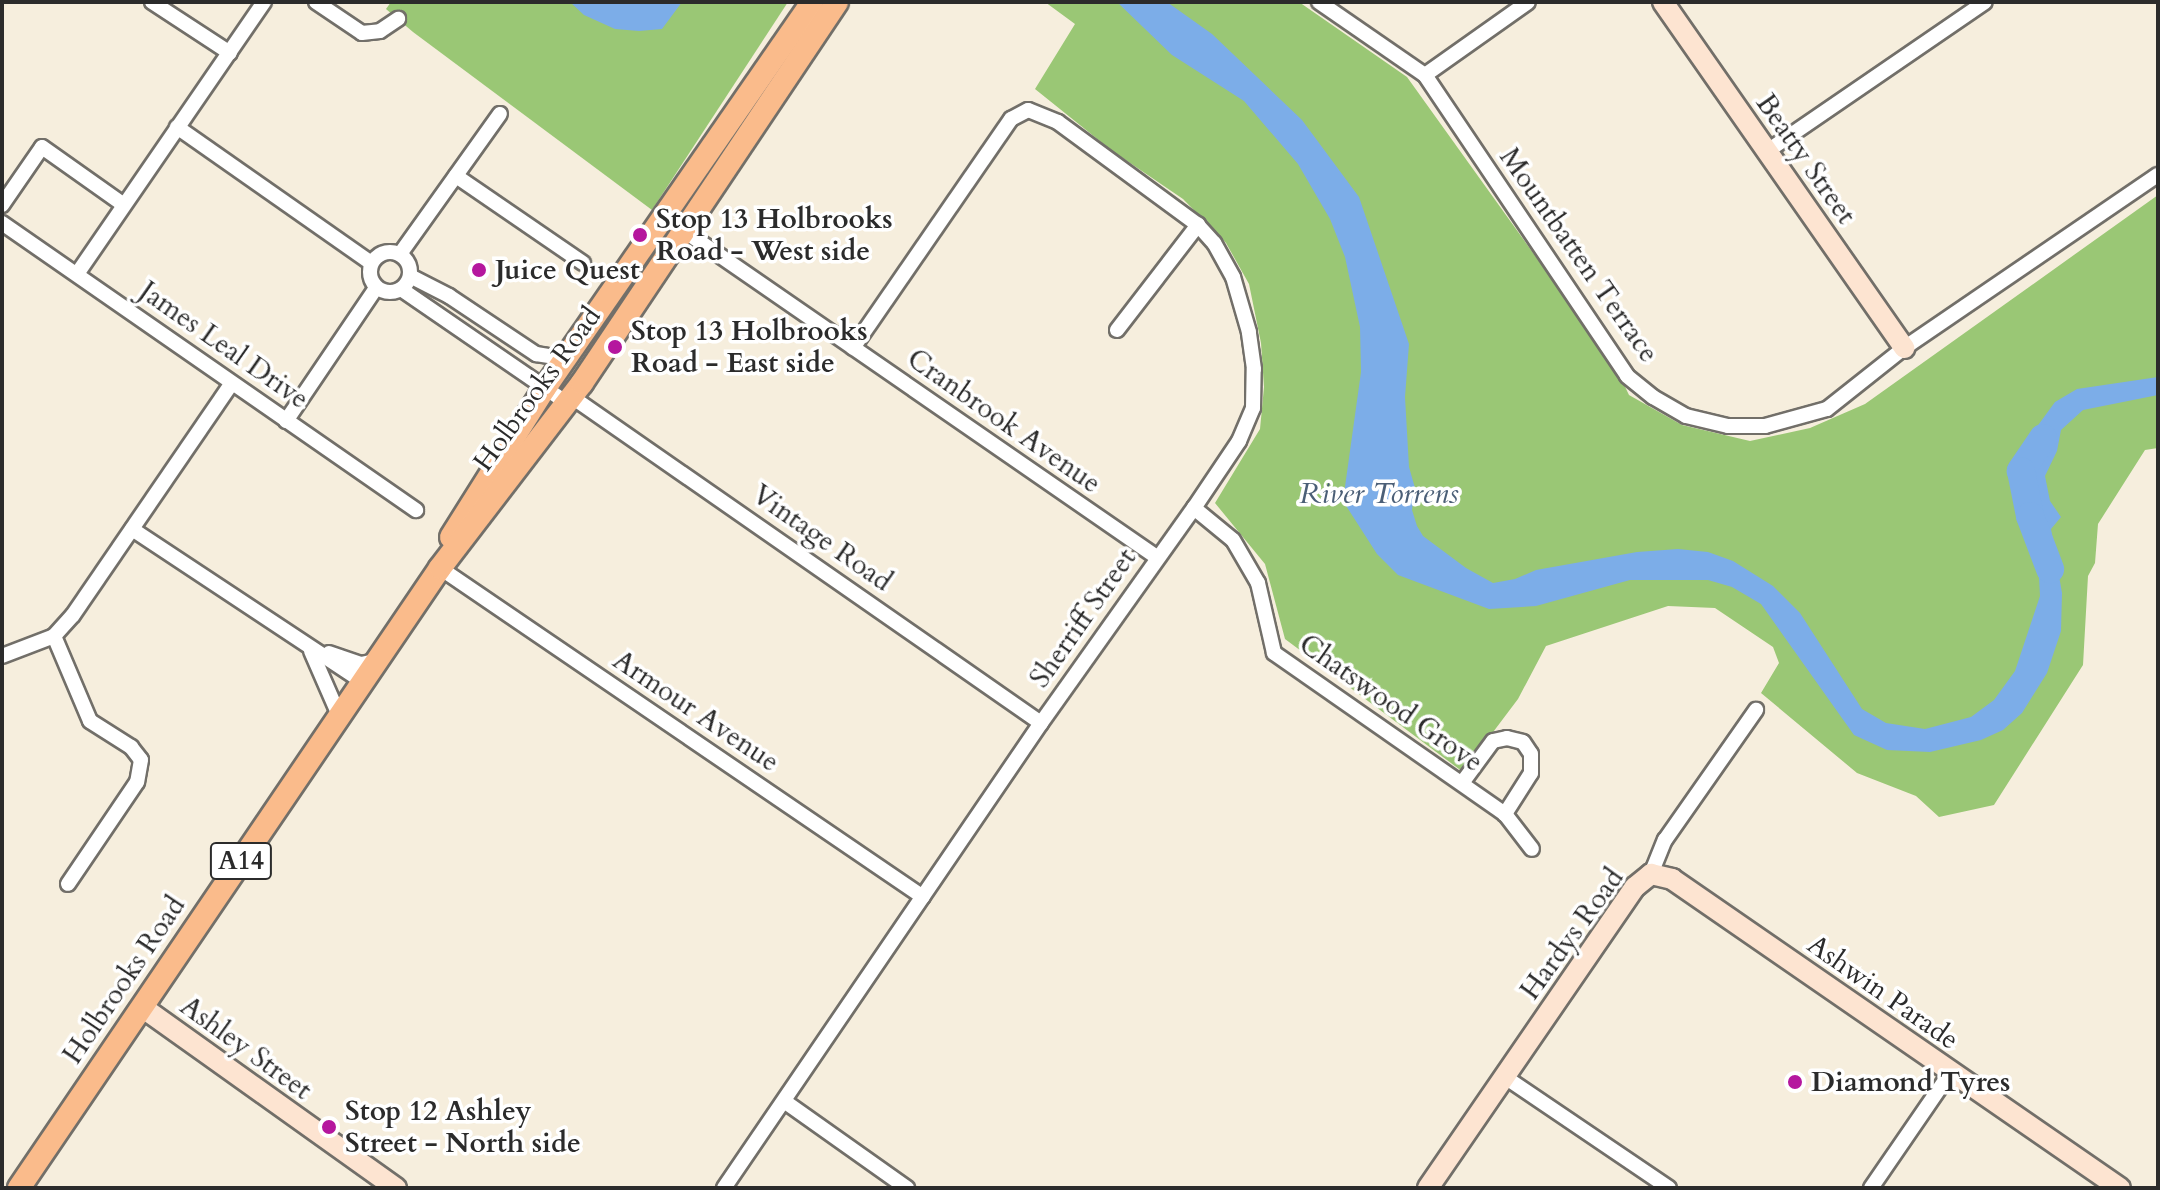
<!DOCTYPE html>
<style>
body{margin:0}
#map{position:relative;width:2160px;height:1190px;overflow:hidden;background:#f6eedd;font-family:Cardo,serif}
div>[style]{position:absolute}
.green>*{inset:0;background:#9ac775}
.water>*{inset:0;background:#7cade8}
.river>*{height:28px;margin:-14px;padding:0 14px;transform-origin:14px;border-radius:14px;background:#7cade8}
.roads{filter:drop-shadow(2px 0 #726f69) drop-shadow(-2px 0 #726f69) drop-shadow(0 2px #726f69) drop-shadow(0 -2px #726f69)}
.street>*{height:14px;margin:-7px;padding:0 7px;transform-origin:7px;border-radius:7px;background:#fff}
.street>.ring{margin:-7px;padding:0;box-sizing:content-box;background:none;border:14px solid #fff;border-radius:50%}
.secondary>*{height:20px;margin:-10px;padding:0 10px;transform-origin:10px;border-radius:10px;background:#fde4d1}
.primary>*{height:22px;margin:-11px;padding:0 11px;transform-origin:11px;border-radius:11px;background:#fabb8b}
.dots>*{width:22px;height:22px;translate:-50% -50%;box-sizing:border-box;border:4px solid #fff;border-radius:50%}
span{translate:-50% -50%;white-space:nowrap;text-align:center;line-height:1.15;-webkit-text-stroke:7px #fff;paint-order:stroke}
.shield-label span{padding:2px 6px;background:#fff;border:2px solid;border-radius:6px;-webkit-text-stroke-width:0}
.shield-label{font-size:26px;color:#2b2b2b;font-weight:700}
.street-label{font-size:28px;color:#2b2b2b}
.poi-label{font-size:28px;color:#2b2b2b;font-weight:700}
.left{translate:0 -50%;text-align:left}
.water-label{font-size:30px;color:#4b5f77;font-style:italic}
.frame{position:absolute;inset:0;border:4px solid #2b2b2b;pointer-events:none}
</style>
<div id="map">
<div class="green">
<i style="clip-path:polygon(391px 2px,788px 2px,652px 210px,413px 32px,386px 9px)"></i>
<i style="clip-path:polygon(1045px 2px,1299px 2px,1407px 77px,1617px 370px,1629px 395px,1682px 425px,1750px 441px,1810px 428px,1865px 404px,2158px 195px,2158px 448px,2145px 450px,2098px 524px,2095px 563px,2088px 576px,2083px 665px,1994px 805px,1939px 817px,1916px 796px,1857px 773px,1761px 693px,1779px 663px,1773px 647px,1715px 608px,1668px 606px,1546px 646px,1518px 699px,1463px 772px,1285px 639px,1265px 564px,1215px 503px,1260px 429px,1264px 387px,1261px 343px,1249px 284px,1226px 243px,1183px 199px,1111px 150px,1035px 89px,1075px 24px)"></i>
</div>
<div class="water">
<i style="clip-path:polygon(570px 2px,624px 3px,682px 2px,662px 29px,639px 31px,615px 29px,584px 15px)"></i>
<i style="clip-path:polygon(1117px 2px,1167px 2px,1212px 34px,1302px 120px,1359px 197px,1409px 344px,1405px 397px,1409px 467px,1415px 488px,1412px 510px,1417px 526px,1423px 536px,1466px 568px,1493px 583px,1515px 579px,1536px 570px,1637px 552px,1678px 549px,1708px 552px,1733px 561px,1773px 586px,1800px 613px,1862px 709px,1886px 723px,1925px 729px,1971px 717px,1994px 700px,2015px 671px,2040px 596px,2036px 522px,2021px 461px,2025px 443px,2055px 402px,2077px 389px,2158px 377px,2158px 395px,2083px 410px,2061px 430px,2057px 451px,2045px 476px,2050px 501px,2061px 517px,2051px 529px,2062px 593px,2061px 631px,2047px 673px,2022px 713px,2003px 730px,1981px 740px,1930px 752px,1887px 750px,1854px 735px,1761px 604px,1732px 587px,1708px 580px,1630px 580px,1536px 606px,1489px 609px,1398px 575px,1377px 554px,1343px 501px,1361px 372px,1360px 327px,1345px 257px,1330px 219px,1298px 164px,1244px 101px,1172px 55px)"></i>
</div>
<div class="river">
<i style="left:2043px;top:438px;width:40px;rotate:124deg"></i>
<i style="left:2021px;top:471px;width:46px;rotate:78.7deg"></i>
<i style="left:2030px;top:516px;width:57px;rotate:69.3deg"></i>
</div>
<div class="roads">
<div class="street">
<i style="left:152px;top:2px;width:93px;rotate:33.2deg"></i>
<i style="left:316px;top:2px;width:55px;rotate:34deg"></i>
<i style="left:362px;top:33px;width:18px;rotate:-6deg"></i>
<i style="left:380px;top:31px;width:22px;rotate:-34deg"></i>
<i style="left:1319px;top:2px;width:129px;rotate:34.6deg"></i>
<i style="left:1425px;top:75px;width:362px;rotate:56.1deg"></i>
<i style="left:1627px;top:376px;width:33px;rotate:39deg"></i>
<i style="left:1653px;top:397px;width:38px;rotate:30deg"></i>
<i style="left:1686px;top:416px;width:43px;rotate:13.4deg"></i>
<i style="left:1728px;top:426px;width:37px"></i>
<i style="left:1765px;top:426px;width:64px;rotate:-15.3deg"></i>
<i style="left:1827px;top:409px;width:98px;rotate:-38.4deg"></i>
<i style="left:1904px;top:348px;width:307px;rotate:-34.3deg"></i>
<i style="left:1425px;top:75px;width:126px;rotate:-35.3deg"></i>
<i style="left:177px;top:127px;width:237px;rotate:35deg"></i>
<i style="left:1766px;top:152px;width:265px;rotate:-34.4deg"></i>
<i style="left:456px;top:176px;width:154px;rotate:34.4deg"></i>
<i style="left:2px;top:205px;width:70px;rotate:-55.4deg"></i>
<i style="left:42px;top:147px;width:100px;rotate:35.3deg"></i>
<i style="left:664px;top:217px;width:600px;rotate:34.62deg"></i>
<i style="left:2px;top:223px;width:504px;rotate:34.73deg"></i>
<i class="ring" style="left:370px;top:252px;width:26px;height:26px"></i>
<i style="left:400px;top:254px;width:172px;rotate:-54.5deg"></i>
<i style="left:77px;top:274px;width:330px;rotate:-55.5deg"></i>
<i style="left:410px;top:276px;width:44px;rotate:27.1deg"></i>
<i style="left:449px;top:296px;width:105px;rotate:33.7deg"></i>
<i style="left:536px;top:354px;width:31px;rotate:9deg"></i>
<i style="left:401px;top:289px;width:201px;rotate:34.5deg"></i>
<i style="left:1117px;top:330px;width:133px;rotate:-52.4deg"></i>
<i style="left:572px;top:397px;width:571px;rotate:34.8deg"></i>
<i style="left:286px;top:421px;width:161px;rotate:-55.9deg"></i>
<i style="left:1194px;top:508px;width:50px;rotate:39.4deg"></i>
<i style="left:1233px;top:540px;width:50px;rotate:59.8deg"></i>
<i style="left:1258px;top:583px;width:72px;rotate:77.1deg"></i>
<i style="left:1274px;top:653px;width:282px;rotate:34.9deg"></i>
<i style="left:1505px;top:814px;width:44px;rotate:52.4deg"></i>
<i style="left:132px;top:529px;width:276px;rotate:33.5deg"></i>
<i style="left:440px;top:568px;width:584px;rotate:34.26deg"></i>
<i style="left:54px;top:636px;width:92px;rotate:67deg"></i>
<i style="left:90px;top:721px;width:49px;rotate:32.4deg"></i>
<i style="left:131px;top:747px;width:16px;rotate:52deg"></i>
<i style="left:141px;top:760px;width:22px;rotate:100deg"></i>
<i style="left:137px;top:782px;width:123px;rotate:124.1deg"></i>
<i style="left:311px;top:651px;width:70px;rotate:66.4deg"></i>
<i style="left:329px;top:653px;width:34px;rotate:19deg"></i>
<i style="left:361px;top:664px;width:14px;rotate:-12deg"></i>
<i style="left:2px;top:656px;width:56px;rotate:-21deg"></i>
<i style="left:54px;top:636px;width:28px;rotate:-48deg"></i>
<i style="left:73px;top:615px;width:280px;rotate:-55.6deg"></i>
<i style="left:1462px;top:783px;width:52px;rotate:-53.6deg"></i>
<i style="left:1493px;top:741px;width:14px;rotate:-12deg"></i>
<i style="left:1507px;top:738px;width:16px;rotate:14deg"></i>
<i style="left:1523px;top:742px;width:14px;rotate:56deg"></i>
<i style="left:1531px;top:754px;width:19px;rotate:90deg"></i>
<i style="left:1531px;top:773px;width:49px;rotate:122.4deg"></i>
<i style="left:1651px;top:874px;width:37px;rotate:-68deg"></i>
<i style="left:1665px;top:840px;width:159px;rotate:-55deg"></i>
<i style="left:1505px;top:1077px;width:198px;rotate:34.1deg"></i>
<i style="left:784px;top:1101px;width:151px;rotate:35.3deg"></i>
<i style="left:724px;top:1188px;width:563px;rotate:-55.72deg"></i>
<i style="left:1041px;top:723px;width:264px;rotate:-54.6deg"></i>
<i style="left:1194px;top:508px;width:81px;rotate:-56.1deg"></i>
<i style="left:1239px;top:441px;width:36px;rotate:-67deg"></i>
<i style="left:1253px;top:408px;width:39px;rotate:-89deg"></i>
<i style="left:1254px;top:369px;width:37px;rotate:-98deg"></i>
<i style="left:1249px;top:332px;width:57px;rotate:-106.2deg"></i>
<i style="left:1233px;top:277px;width:39px;rotate:-119deg"></i>
<i style="left:1214px;top:243px;width:24px;rotate:-132deg"></i>
<i style="left:1198px;top:225px;width:174px;rotate:-143.7deg"></i>
<i style="left:1058px;top:122px;width:32px;rotate:-158deg"></i>
<i style="left:1028px;top:110px;width:19px;rotate:152deg"></i>
<i style="left:1011px;top:119px;width:278px;rotate:124.6deg"></i>
<i style="left:1871px;top:1188px;width:140px;rotate:-55.5deg"></i>
</div>
<div class="secondary">
<i style="left:1663px;top:2px;width:422px;rotate:55.1deg"></i>
<i style="left:142px;top:1007px;width:312px;rotate:35.5deg"></i>
<i style="left:1428px;top:1188px;width:365px;rotate:-55.5deg"></i>
<i style="left:1635px;top:887px;width:21px;rotate:-39deg"></i>
<i style="left:1651px;top:874px;width:22px;rotate:13deg"></i>
<i style="left:1672px;top:879px;width:544px;rotate:34.6deg"></i>
</div>
<div class="primary">
<i style="left:451px;top:537px;width:176px;rotate:-57.8deg"></i>
<i style="left:545px;top:388px;width:469px;rotate:-55.3deg"></i>
<i style="left:19px;top:1188px;width:749px;rotate:-55.82deg"></i>
<i style="left:440px;top:568px;width:233px;rotate:-52.5deg"></i>
<i style="left:582px;top:383px;width:458px;rotate:-56.2deg"></i>
</div>
</div>
<div class="dots">
<i style="left:640px;top:235px;background:#b5179e"></i>
<i style="left:479px;top:270px;background:#b5179e"></i>
<i style="left:615px;top:347px;background:#b5179e"></i>
<i style="left:1795px;top:1082px;background:#b5179e"></i>
<i style="left:329px;top:1127px;background:#b5179e"></i>
</div>
<div class="shield-label">
<span style="left:241px;top:861px">A14</span>
</div>
<div class="street-label">
<span style="left:1806px;top:159px;rotate:55deg">Beatty Street</span>
<span style="left:1579px;top:255px;rotate:55deg">Mountbatten Terrace</span>
<span style="left:224px;top:345px;rotate:35deg">James Leal Drive</span>
<span style="left:537px;top:389px;rotate:-54deg">Holbrooks Road</span>
<span style="left:1004px;top:421px;rotate:35deg">Cranbrook Avenue</span>
<span style="left:822px;top:538px;rotate:35deg">Vintage Road</span>
<span style="left:1083px;top:618px;rotate:-55deg">Sherriff Street</span>
<span style="left:1391px;top:703px;rotate:35deg">Chatswood Grove</span>
<span style="left:696px;top:711px;rotate:34deg">Armour Avenue</span>
<span style="left:1572px;top:934px;rotate:-54deg">Hardys Road</span>
<span style="left:124px;top:980px;rotate:-56deg">Holbrooks Road</span>
<span style="left:1883px;top:992px;rotate:35deg">Ashwin Parade</span>
<span style="left:246px;top:1048px;rotate:36deg">Ashley Street</span>
</div>
<div class="poi-label">
<span class="left" style="left:656px;top:235px">Stop 13 Holbrooks<br>Road - West side</span>
<span class="left" style="left:495px;top:270px">Juice Quest</span>
<span class="left" style="left:631px;top:347px">Stop 13 Holbrooks<br>Road - East side</span>
<span class="left" style="left:1811px;top:1082px">Diamond Tyres</span>
<span class="left" style="left:345px;top:1127px">Stop 12 Ashley<br>Street - North side</span>
</div>
<div class="water-label">
<span style="left:1379px;top:494px">River Torrens</span>
</div>
<div class="frame"></div>
</div>
